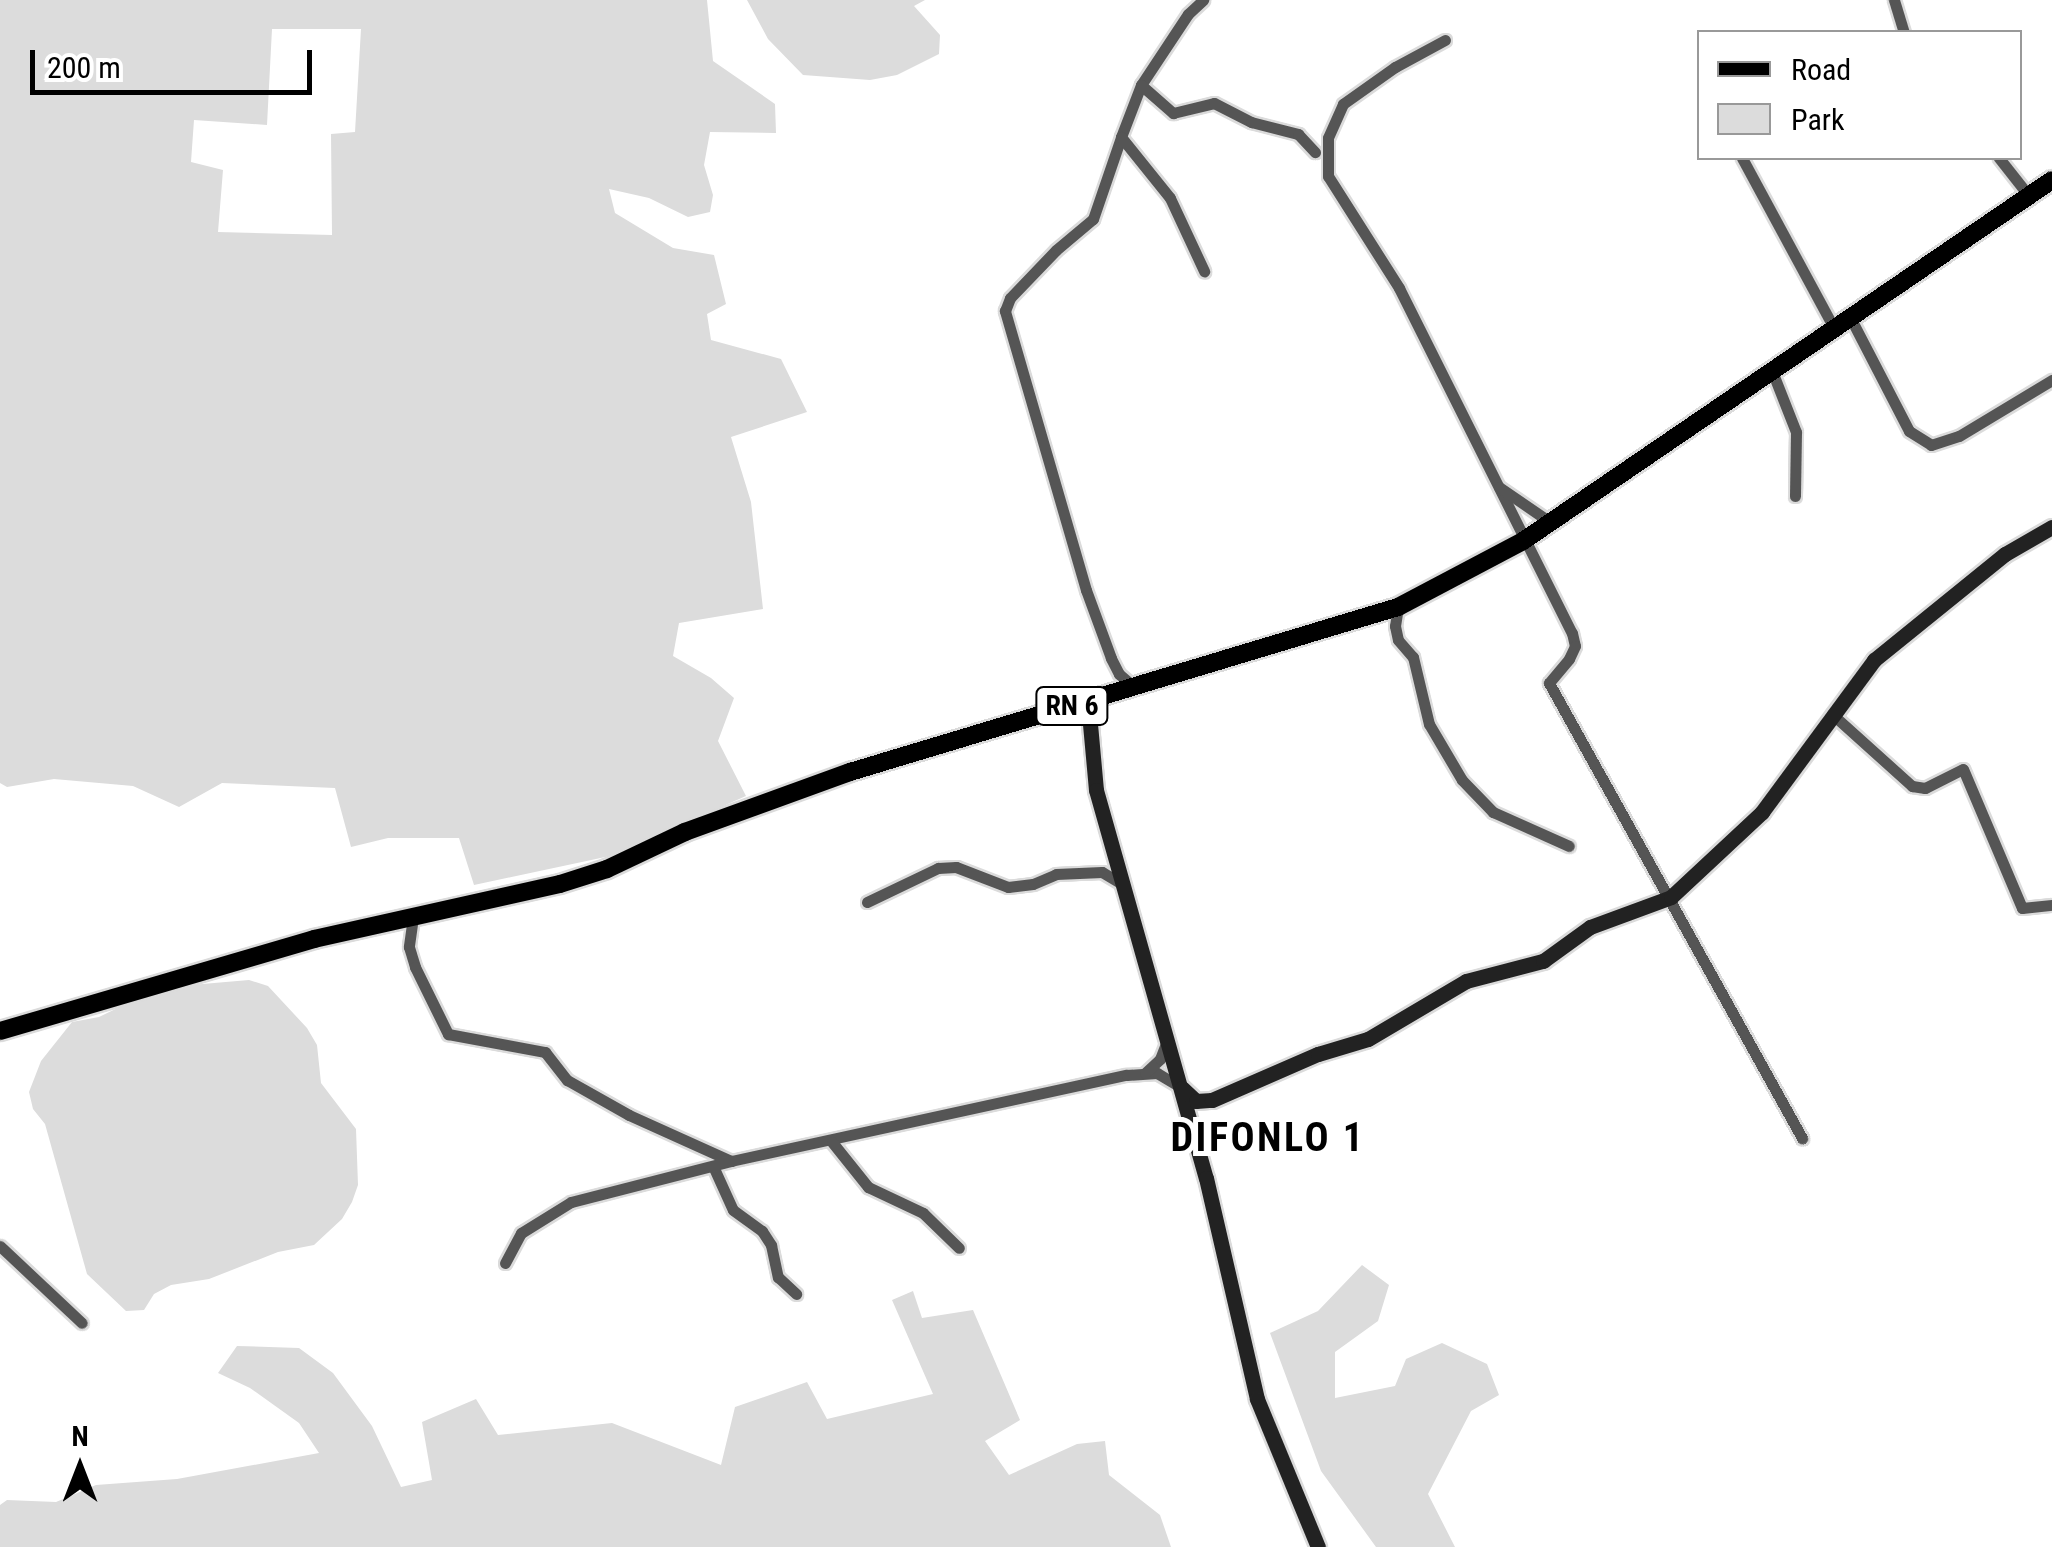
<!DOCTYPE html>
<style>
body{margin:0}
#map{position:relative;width:2052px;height:1547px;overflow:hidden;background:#fff;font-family:"Roboto Condensed",sans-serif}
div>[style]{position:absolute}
.green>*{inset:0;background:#dcdcdc}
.roads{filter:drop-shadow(2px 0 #dbdbdb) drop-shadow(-2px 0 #dbdbdb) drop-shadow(0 2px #dbdbdb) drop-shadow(0 -2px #dbdbdb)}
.street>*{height:11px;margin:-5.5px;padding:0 5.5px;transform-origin:5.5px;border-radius:5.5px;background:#555}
.secondary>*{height:15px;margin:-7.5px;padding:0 7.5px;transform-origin:7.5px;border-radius:7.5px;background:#222}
.primary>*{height:18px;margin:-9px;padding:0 9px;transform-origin:9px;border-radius:9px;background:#000}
span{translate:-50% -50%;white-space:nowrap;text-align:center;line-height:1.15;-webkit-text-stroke:10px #fff;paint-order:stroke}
.shield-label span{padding:2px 8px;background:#fff;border:2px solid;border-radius:8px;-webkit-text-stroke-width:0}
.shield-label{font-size:28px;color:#000;font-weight:700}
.district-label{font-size:40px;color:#000;font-weight:700;letter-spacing:2.5px}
.legend{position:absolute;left:1697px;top:30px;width:325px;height:130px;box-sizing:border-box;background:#fff;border:2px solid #999;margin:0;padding:12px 18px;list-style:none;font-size:30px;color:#000}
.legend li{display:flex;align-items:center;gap:20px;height:50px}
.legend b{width:50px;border:2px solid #999}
.north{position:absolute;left:30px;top:1417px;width:100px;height:100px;-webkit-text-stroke:8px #fff;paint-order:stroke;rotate:0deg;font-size:28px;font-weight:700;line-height:40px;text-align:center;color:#000}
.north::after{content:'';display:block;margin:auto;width:35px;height:45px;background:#000;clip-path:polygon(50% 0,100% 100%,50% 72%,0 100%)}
.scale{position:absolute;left:30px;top:50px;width:282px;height:45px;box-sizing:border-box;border:5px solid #000;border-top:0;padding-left:12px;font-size:30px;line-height:35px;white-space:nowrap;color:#000;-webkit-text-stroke:8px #fff;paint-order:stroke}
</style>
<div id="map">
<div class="green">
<i style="clip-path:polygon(evenodd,0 0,707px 0,713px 61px,775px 104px,776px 133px,710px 132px,704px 165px,713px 195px,710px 212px,688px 217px,649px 198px,609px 189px,615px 213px,673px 248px,714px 255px,726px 304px,707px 314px,711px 340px,781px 359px,807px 412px,731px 437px,751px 502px,763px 609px,679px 623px,673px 656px,711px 678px,734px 698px,718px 741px,746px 796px,610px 856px,474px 885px,459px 838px,388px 838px,351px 847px,335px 788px,222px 783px,179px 807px,133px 786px,54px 779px,7px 787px,0 783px,0 0,272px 29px,361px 29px,355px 132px,331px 134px,332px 235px,218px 232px,223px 170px,191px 162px,194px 120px,267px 125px,272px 29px)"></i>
<i style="clip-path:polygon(747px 0,925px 0,914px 6px,940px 35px,939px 54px,897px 75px,870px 80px,803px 75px,768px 39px)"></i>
<i style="clip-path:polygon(249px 980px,268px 986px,307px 1028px,317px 1045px,321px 1083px,356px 1129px,358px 1185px,352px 1202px,342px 1219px,314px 1245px,278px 1252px,209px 1279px,171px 1285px,154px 1294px,144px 1310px,126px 1311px,87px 1274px,45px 1124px,33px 1109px,29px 1092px,41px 1061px,72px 1022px,99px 1017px,134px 1000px,191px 985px)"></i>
<i style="clip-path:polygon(1362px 1265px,1389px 1285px,1378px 1321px,1335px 1352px,1335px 1398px,1395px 1386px,1406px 1359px,1442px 1343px,1487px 1364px,1499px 1395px,1471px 1411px,1428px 1494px,1455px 1547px,1376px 1547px,1321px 1471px,1270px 1333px,1318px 1311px)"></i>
<i style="clip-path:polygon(913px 1291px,922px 1318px,973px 1310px,1020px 1420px,985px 1441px,1009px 1475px,1077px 1444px,1105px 1441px,1109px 1475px,1160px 1515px,1171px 1547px,0 1547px,0 1505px,7px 1500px,56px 1502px,96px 1485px,177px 1479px,319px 1453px,299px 1423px,250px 1388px,218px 1373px,237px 1346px,299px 1348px,333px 1373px,372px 1426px,401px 1487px,432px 1480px,422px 1422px,476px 1399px,498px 1435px,612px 1423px,721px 1465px,735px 1407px,807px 1382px,827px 1419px,933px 1394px,892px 1300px)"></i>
</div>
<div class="roads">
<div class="street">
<i style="left:1894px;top:0;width:34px;rotate:73deg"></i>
<i style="left:1445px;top:40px;width:57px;rotate:151.6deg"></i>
<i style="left:1395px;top:67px;width:64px;rotate:144.6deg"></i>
<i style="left:1343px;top:104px;width:37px;rotate:114deg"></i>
<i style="left:1328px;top:138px;width:38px;rotate:90deg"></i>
<i style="left:1328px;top:176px;width:133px;rotate:57.6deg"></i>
<i style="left:1399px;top:288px;width:386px;rotate:63.4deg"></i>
<i style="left:1572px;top:633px;width:13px;rotate:77deg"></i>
<i style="left:1575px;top:646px;width:14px;rotate:115deg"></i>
<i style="left:1569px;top:659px;width:31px;rotate:130deg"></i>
<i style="left:1549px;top:683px;width:521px;rotate:60.92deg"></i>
<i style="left:1141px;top:85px;width:85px;rotate:-56.5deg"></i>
<i style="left:1188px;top:14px;width:21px;rotate:-43deg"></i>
<i style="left:1121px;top:137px;width:56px;rotate:-69deg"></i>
<i style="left:1141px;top:85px;width:43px;rotate:41.2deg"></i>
<i style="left:1173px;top:113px;width:42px;rotate:-13.7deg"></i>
<i style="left:1214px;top:103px;width:42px;rotate:27.2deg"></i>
<i style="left:1251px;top:122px;width:49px;rotate:14.3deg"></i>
<i style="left:1298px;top:134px;width:25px;rotate:47deg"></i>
<i style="left:1742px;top:158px;width:196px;rotate:61.6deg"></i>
<i style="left:1999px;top:158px;width:48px;rotate:51.7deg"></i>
<i style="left:1851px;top:319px;width:126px;rotate:62.6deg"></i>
<i style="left:1909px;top:431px;width:26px;rotate:32deg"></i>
<i style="left:1931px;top:445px;width:29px;rotate:-18deg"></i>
<i style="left:1959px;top:436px;width:109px;rotate:-31.1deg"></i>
<i style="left:1772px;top:371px;width:66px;rotate:68.5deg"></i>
<i style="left:1796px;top:432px;width:64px;rotate:90.9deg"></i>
<i style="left:1499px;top:487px;width:62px;rotate:34.5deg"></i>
<i style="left:1398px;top:607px;width:19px;rotate:99deg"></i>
<i style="left:1395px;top:626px;width:14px;rotate:78deg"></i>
<i style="left:1398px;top:640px;width:23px;rotate:49deg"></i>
<i style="left:1413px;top:657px;width:69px;rotate:76.6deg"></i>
<i style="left:1429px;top:724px;width:65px;rotate:59.5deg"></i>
<i style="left:1462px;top:780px;width:45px;rotate:45.9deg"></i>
<i style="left:1493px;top:812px;width:83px;rotate:24.1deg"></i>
<i style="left:1134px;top:687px;width:20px;rotate:-139deg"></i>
<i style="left:1119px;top:674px;width:18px;rotate:-117deg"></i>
<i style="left:1111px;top:658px;width:72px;rotate:-110.2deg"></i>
<i style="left:1086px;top:590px;width:291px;rotate:-106.2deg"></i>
<i style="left:1005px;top:311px;width:14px;rotate:-69deg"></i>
<i style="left:1010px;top:298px;width:66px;rotate:-46.2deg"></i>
<i style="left:1056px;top:250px;width:48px;rotate:-40deg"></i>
<i style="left:1093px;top:219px;width:87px;rotate:-71.1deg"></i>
<i style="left:1121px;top:137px;width:78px;rotate:51.2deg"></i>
<i style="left:1170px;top:198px;width:81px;rotate:65deg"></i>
<i style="left:1832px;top:714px;width:108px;rotate:42deg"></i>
<i style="left:1912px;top:786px;width:13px;rotate:9deg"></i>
<i style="left:1925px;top:788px;width:42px;rotate:-26.6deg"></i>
<i style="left:1963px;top:769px;width:151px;rotate:67deg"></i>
<i style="left:2022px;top:908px;width:30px;rotate:-6deg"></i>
<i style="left:867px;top:902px;width:79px;rotate:-25.6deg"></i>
<i style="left:938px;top:868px;width:18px;rotate:-3deg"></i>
<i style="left:956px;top:867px;width:56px;rotate:21deg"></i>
<i style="left:1008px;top:887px;width:25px;rotate:-7deg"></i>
<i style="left:1033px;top:884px;width:25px;rotate:-23deg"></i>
<i style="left:1056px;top:874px;width:46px;rotate:-2.5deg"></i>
<i style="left:1102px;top:872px;width:23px;rotate:31deg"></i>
<i style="left:413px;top:917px;width:30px;rotate:98deg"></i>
<i style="left:409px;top:947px;width:21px;rotate:73deg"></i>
<i style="left:415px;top:967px;width:75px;rotate:63.8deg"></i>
<i style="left:448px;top:1034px;width:99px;rotate:10.5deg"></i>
<i style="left:545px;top:1052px;width:36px;rotate:52deg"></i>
<i style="left:567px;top:1080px;width:71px;rotate:29.4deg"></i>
<i style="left:629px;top:1115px;width:112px;rotate:24.3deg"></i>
<i style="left:731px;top:1161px;width:405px;rotate:-12.3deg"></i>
<i style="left:1127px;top:1075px;width:30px;rotate:-4deg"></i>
<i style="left:1157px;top:1073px;width:26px;rotate:31deg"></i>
<i style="left:1145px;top:1073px;width:21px;rotate:-43deg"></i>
<i style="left:1160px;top:1059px;width:17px;rotate:-69deg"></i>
<i style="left:832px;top:1142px;width:58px;rotate:51.3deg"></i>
<i style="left:868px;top:1187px;width:61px;rotate:25.3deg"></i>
<i style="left:923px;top:1213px;width:50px;rotate:44.2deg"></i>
<i style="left:713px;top:1166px;width:48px;rotate:65.6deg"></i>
<i style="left:733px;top:1210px;width:36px;rotate:36deg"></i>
<i style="left:762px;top:1231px;width:17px;rotate:57deg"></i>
<i style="left:771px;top:1245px;width:33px;rotate:78deg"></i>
<i style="left:778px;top:1277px;width:25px;rotate:43deg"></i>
<i style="left:0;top:1246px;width:112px;rotate:43.2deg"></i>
<i style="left:505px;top:1263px;width:34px;rotate:-62deg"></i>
<i style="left:521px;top:1233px;width:59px;rotate:-31.8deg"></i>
<i style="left:571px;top:1202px;width:165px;rotate:-14.4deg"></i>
</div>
<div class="secondary">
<i style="left:1088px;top:702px;width:88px;rotate:84.8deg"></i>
<i style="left:1096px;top:790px;width:403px;rotate:74.2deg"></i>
<i style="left:1206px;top:1178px;width:227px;rotate:77deg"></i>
<i style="left:1257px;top:1399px;width:160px;rotate:67.6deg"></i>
<i style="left:1182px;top:1088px;width:19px;rotate:43deg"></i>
<i style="left:1196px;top:1101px;width:16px;rotate:-4deg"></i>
<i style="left:1212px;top:1100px;width:116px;rotate:-23.5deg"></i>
<i style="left:1318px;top:1054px;width:52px;rotate:-16.7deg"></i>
<i style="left:1368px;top:1039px;width:114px;rotate:-30.6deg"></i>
<i style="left:1466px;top:981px;width:80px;rotate:-14.6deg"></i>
<i style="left:1543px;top:961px;width:58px;rotate:-35.9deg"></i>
<i style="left:1590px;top:927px;width:86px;rotate:-20.3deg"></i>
<i style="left:1671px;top:897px;width:125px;rotate:-43deg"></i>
<i style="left:1762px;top:812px;width:189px;rotate:-53.6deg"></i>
<i style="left:1874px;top:660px;width:169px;rotate:-39deg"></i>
<i style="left:2005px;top:554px;width:54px;rotate:-29.9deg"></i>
</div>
<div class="primary">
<i style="left:0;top:1031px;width:327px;rotate:-16.3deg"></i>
<i style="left:314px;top:939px;width:252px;rotate:-12.6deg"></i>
<i style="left:560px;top:884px;width:49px;rotate:-17.7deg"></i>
<i style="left:607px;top:869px;width:86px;rotate:-25.4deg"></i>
<i style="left:685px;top:832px;width:176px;rotate:-20deg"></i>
<i style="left:850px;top:772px;width:572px;rotate:-16.76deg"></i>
<i style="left:1398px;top:607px;width:141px;rotate:-27.8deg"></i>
<i style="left:1523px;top:541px;width:640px;rotate:-34.31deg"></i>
</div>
</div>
<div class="shield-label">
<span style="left:1072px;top:706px">RN 6</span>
</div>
<div class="district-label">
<span style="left:1268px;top:1138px">DIFONLO 1</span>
</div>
<ul class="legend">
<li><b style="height:12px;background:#000"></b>Road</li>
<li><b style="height:28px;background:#dcdcdc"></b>Park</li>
</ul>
<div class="north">N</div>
<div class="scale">200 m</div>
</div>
